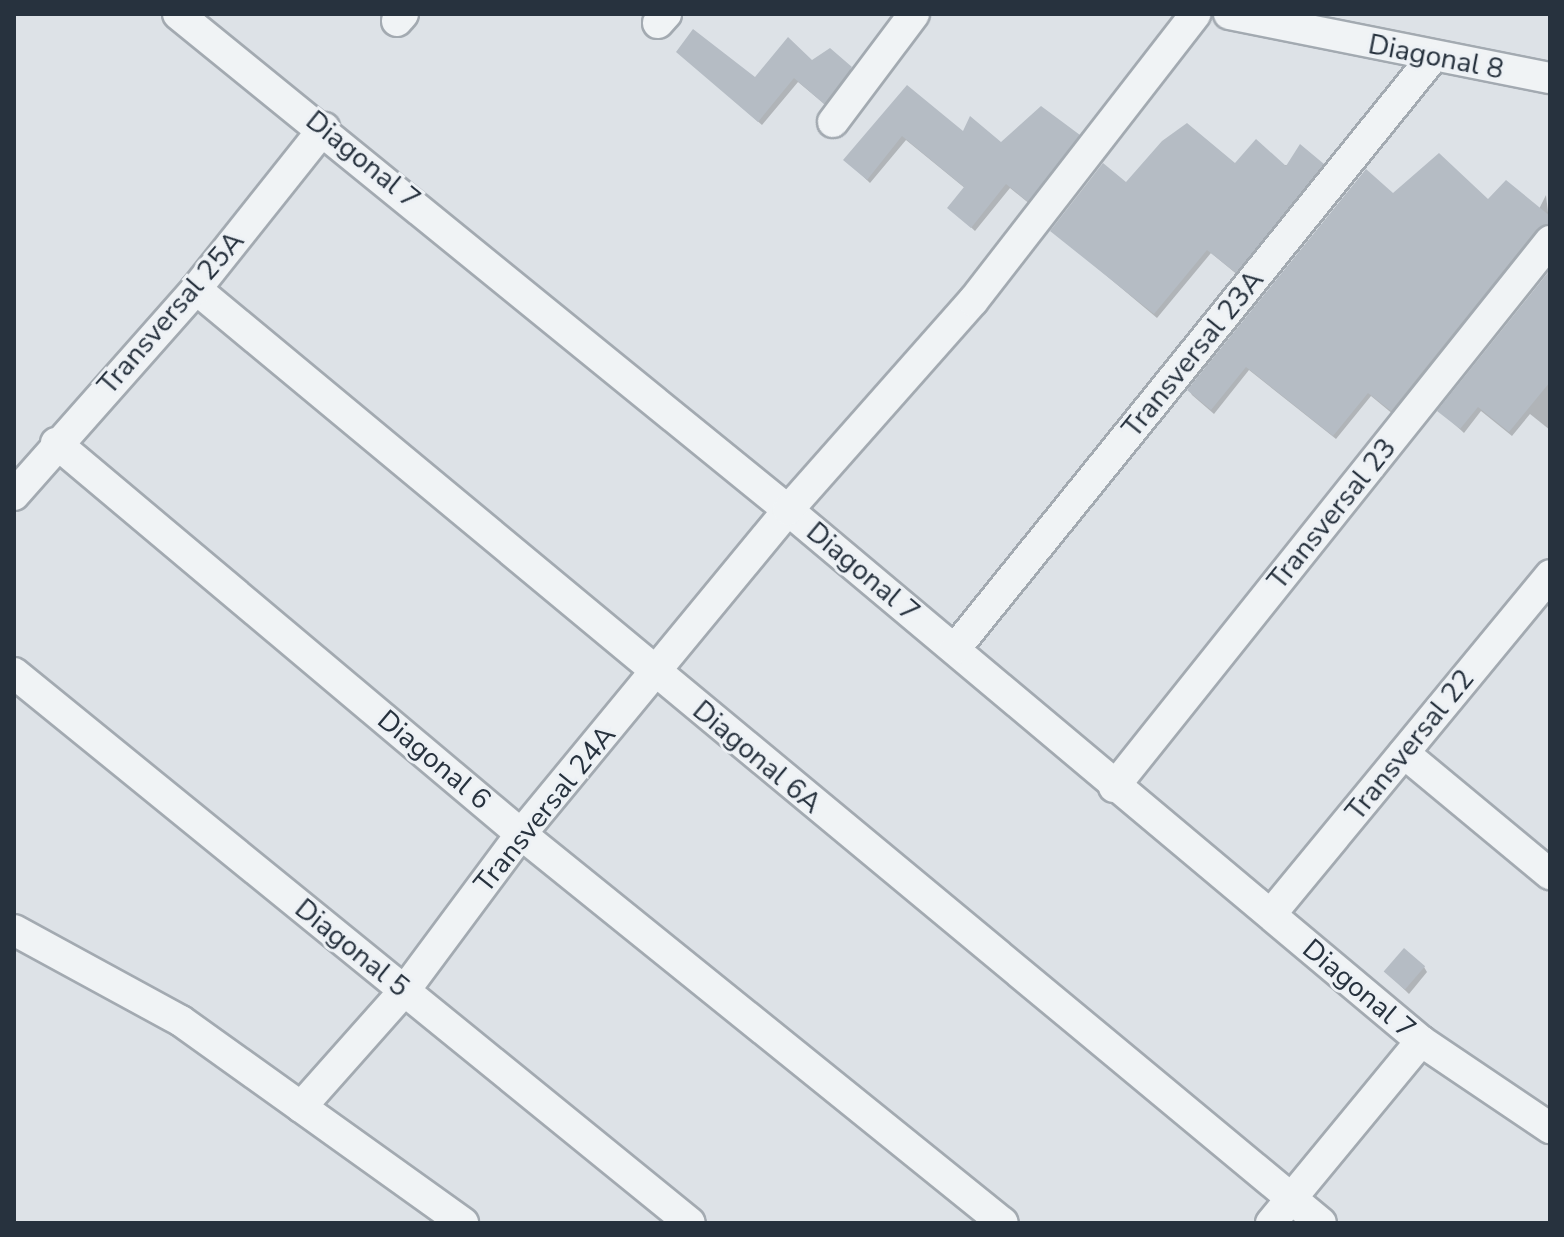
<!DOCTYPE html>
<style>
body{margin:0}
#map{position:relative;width:1564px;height:1237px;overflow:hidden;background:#dde2e7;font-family:"Nunito Sans",sans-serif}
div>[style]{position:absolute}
.shadow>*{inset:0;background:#0003}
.building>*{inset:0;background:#b5bcc4;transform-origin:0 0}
.roads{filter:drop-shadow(2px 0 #a3aab1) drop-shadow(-2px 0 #a3aab1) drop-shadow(0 2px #a3aab1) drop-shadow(0 -2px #a3aab1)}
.minor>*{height:30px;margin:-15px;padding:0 15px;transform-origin:15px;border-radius:15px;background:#f0f3f5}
span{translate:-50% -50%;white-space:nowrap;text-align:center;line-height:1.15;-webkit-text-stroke:6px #edf1f5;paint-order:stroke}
.street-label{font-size:28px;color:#27323e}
.frame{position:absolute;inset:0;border:16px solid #27323e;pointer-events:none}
</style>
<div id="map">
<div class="shadow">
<i style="clip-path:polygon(678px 52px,755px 80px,812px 63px,850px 68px,853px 74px,828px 107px,798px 82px,762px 125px)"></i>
<i style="clip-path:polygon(907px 87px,964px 134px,1001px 145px,1078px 136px,1081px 141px,1031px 205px,1010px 188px,975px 231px,950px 208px,966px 189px,906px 140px,870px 183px,846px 160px)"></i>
<i style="clip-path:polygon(1236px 165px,1322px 165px,1325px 170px,1239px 276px,1211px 253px,1157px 318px,1053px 231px,1127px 185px)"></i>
<i style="clip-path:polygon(1393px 195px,1539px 209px,1546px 195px,1550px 230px,1394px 415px,1371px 396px,1336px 439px,1249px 370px,1214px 414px,1192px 395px,1189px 390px)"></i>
<i style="clip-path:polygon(1550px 273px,1550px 430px,1530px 414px,1512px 436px,1481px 411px,1464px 433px,1440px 411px)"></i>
<i style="clip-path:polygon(1424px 967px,1427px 972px,1409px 994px,1386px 972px)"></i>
</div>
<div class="building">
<i style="clip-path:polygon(693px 29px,755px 77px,788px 37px,812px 60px,830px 48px,852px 67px,824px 104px,794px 78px,758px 122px,676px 52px)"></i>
<i style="clip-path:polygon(907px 85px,963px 131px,970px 116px,1001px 142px,1041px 106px,1080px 135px,1028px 202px,1006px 184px,971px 228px,947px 208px,964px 187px,902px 136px,867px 180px,843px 160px)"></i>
<i style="clip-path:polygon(1187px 123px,1235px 163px,1256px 139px,1286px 166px,1300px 144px,1324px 164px,1236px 273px,1207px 250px,1154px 314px,1050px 231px,1103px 163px,1126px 182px,1162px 141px)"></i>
<i style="clip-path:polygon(1439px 153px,1488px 199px,1506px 180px,1550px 216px,1550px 223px,1536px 230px,1391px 411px,1368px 393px,1333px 436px,1246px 367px,1211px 410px,1187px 390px,1366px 169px,1393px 193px)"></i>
<i style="clip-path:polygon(1550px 270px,1550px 382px,1509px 432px,1478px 407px,1460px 429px,1437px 411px)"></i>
<i style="left:1404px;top:948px;width:28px;height:31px;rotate:41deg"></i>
</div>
<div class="roads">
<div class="minor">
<i style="left:178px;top:14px;width:786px;rotate:39.12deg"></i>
<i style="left:788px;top:510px;width:826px;rotate:39.99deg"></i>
<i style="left:1421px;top:1041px;width:156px;rotate:34deg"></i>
<i style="left:1229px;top:14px;width:327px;rotate:11.3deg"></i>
<i style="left:397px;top:21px;width:9px;rotate:-49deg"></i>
<i style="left:658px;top:23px;width:12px;rotate:-48deg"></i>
<i style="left:833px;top:122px;width:135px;rotate:-53.1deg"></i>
<i style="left:196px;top:289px;width:1462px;rotate:39.7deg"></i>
<i style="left:56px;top:443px;width:608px;rotate:40.06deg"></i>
<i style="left:521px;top:834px;width:619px;rotate:38.91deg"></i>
<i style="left:14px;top:495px;width:275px;rotate:-48.5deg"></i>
<i style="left:196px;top:289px;width:206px;rotate:-51.5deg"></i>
<i style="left:955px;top:649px;width:759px;rotate:-51.09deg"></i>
<i style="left:14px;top:673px;width:871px;rotate:39.13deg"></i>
<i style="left:1404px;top:753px;width:190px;rotate:39.7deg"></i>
<i style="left:1114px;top:787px;width:699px;rotate:-51.39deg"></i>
<i style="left:1271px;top:914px;width:439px;rotate:-50.5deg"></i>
<i style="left:14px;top:930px;width:190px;rotate:28.6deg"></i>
<i style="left:181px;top:1021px;width:347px;rotate:35.6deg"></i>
<i style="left:301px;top:1107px;width:157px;rotate:-48.4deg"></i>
<i style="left:405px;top:990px;width:194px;rotate:-53.4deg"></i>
<i style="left:521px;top:834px;width:420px;rotate:-50.5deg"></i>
<i style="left:788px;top:510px;width:279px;rotate:-48.5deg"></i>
<i style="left:973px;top:301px;width:363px;rotate:-52.2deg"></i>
<i style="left:1271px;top:1223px;width:236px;rotate:-50.5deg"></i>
</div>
</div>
<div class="street-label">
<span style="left:1436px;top:57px;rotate:11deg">Diagonal 8</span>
<span style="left:363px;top:160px;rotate:39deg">Diagonal 7</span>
<span style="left:171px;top:313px;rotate:-49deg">Transversal 25A</span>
<span style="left:1193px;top:354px;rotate:-51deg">Transversal 23A</span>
<span style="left:1332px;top:514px;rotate:-51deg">Transversal 23</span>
<span style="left:863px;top:572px;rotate:40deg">Diagonal 7</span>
<span style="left:1410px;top:745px;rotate:-51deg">Transversal 22</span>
<span style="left:757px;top:757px;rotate:40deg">Diagonal 6A</span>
<span style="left:434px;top:760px;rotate:40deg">Diagonal 6</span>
<span style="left:545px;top:809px;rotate:-51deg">Transversal 24A</span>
<span style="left:352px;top:948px;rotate:39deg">Diagonal 5</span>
<span style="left:1359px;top:989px;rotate:40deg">Diagonal 7</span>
</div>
<div class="frame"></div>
</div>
